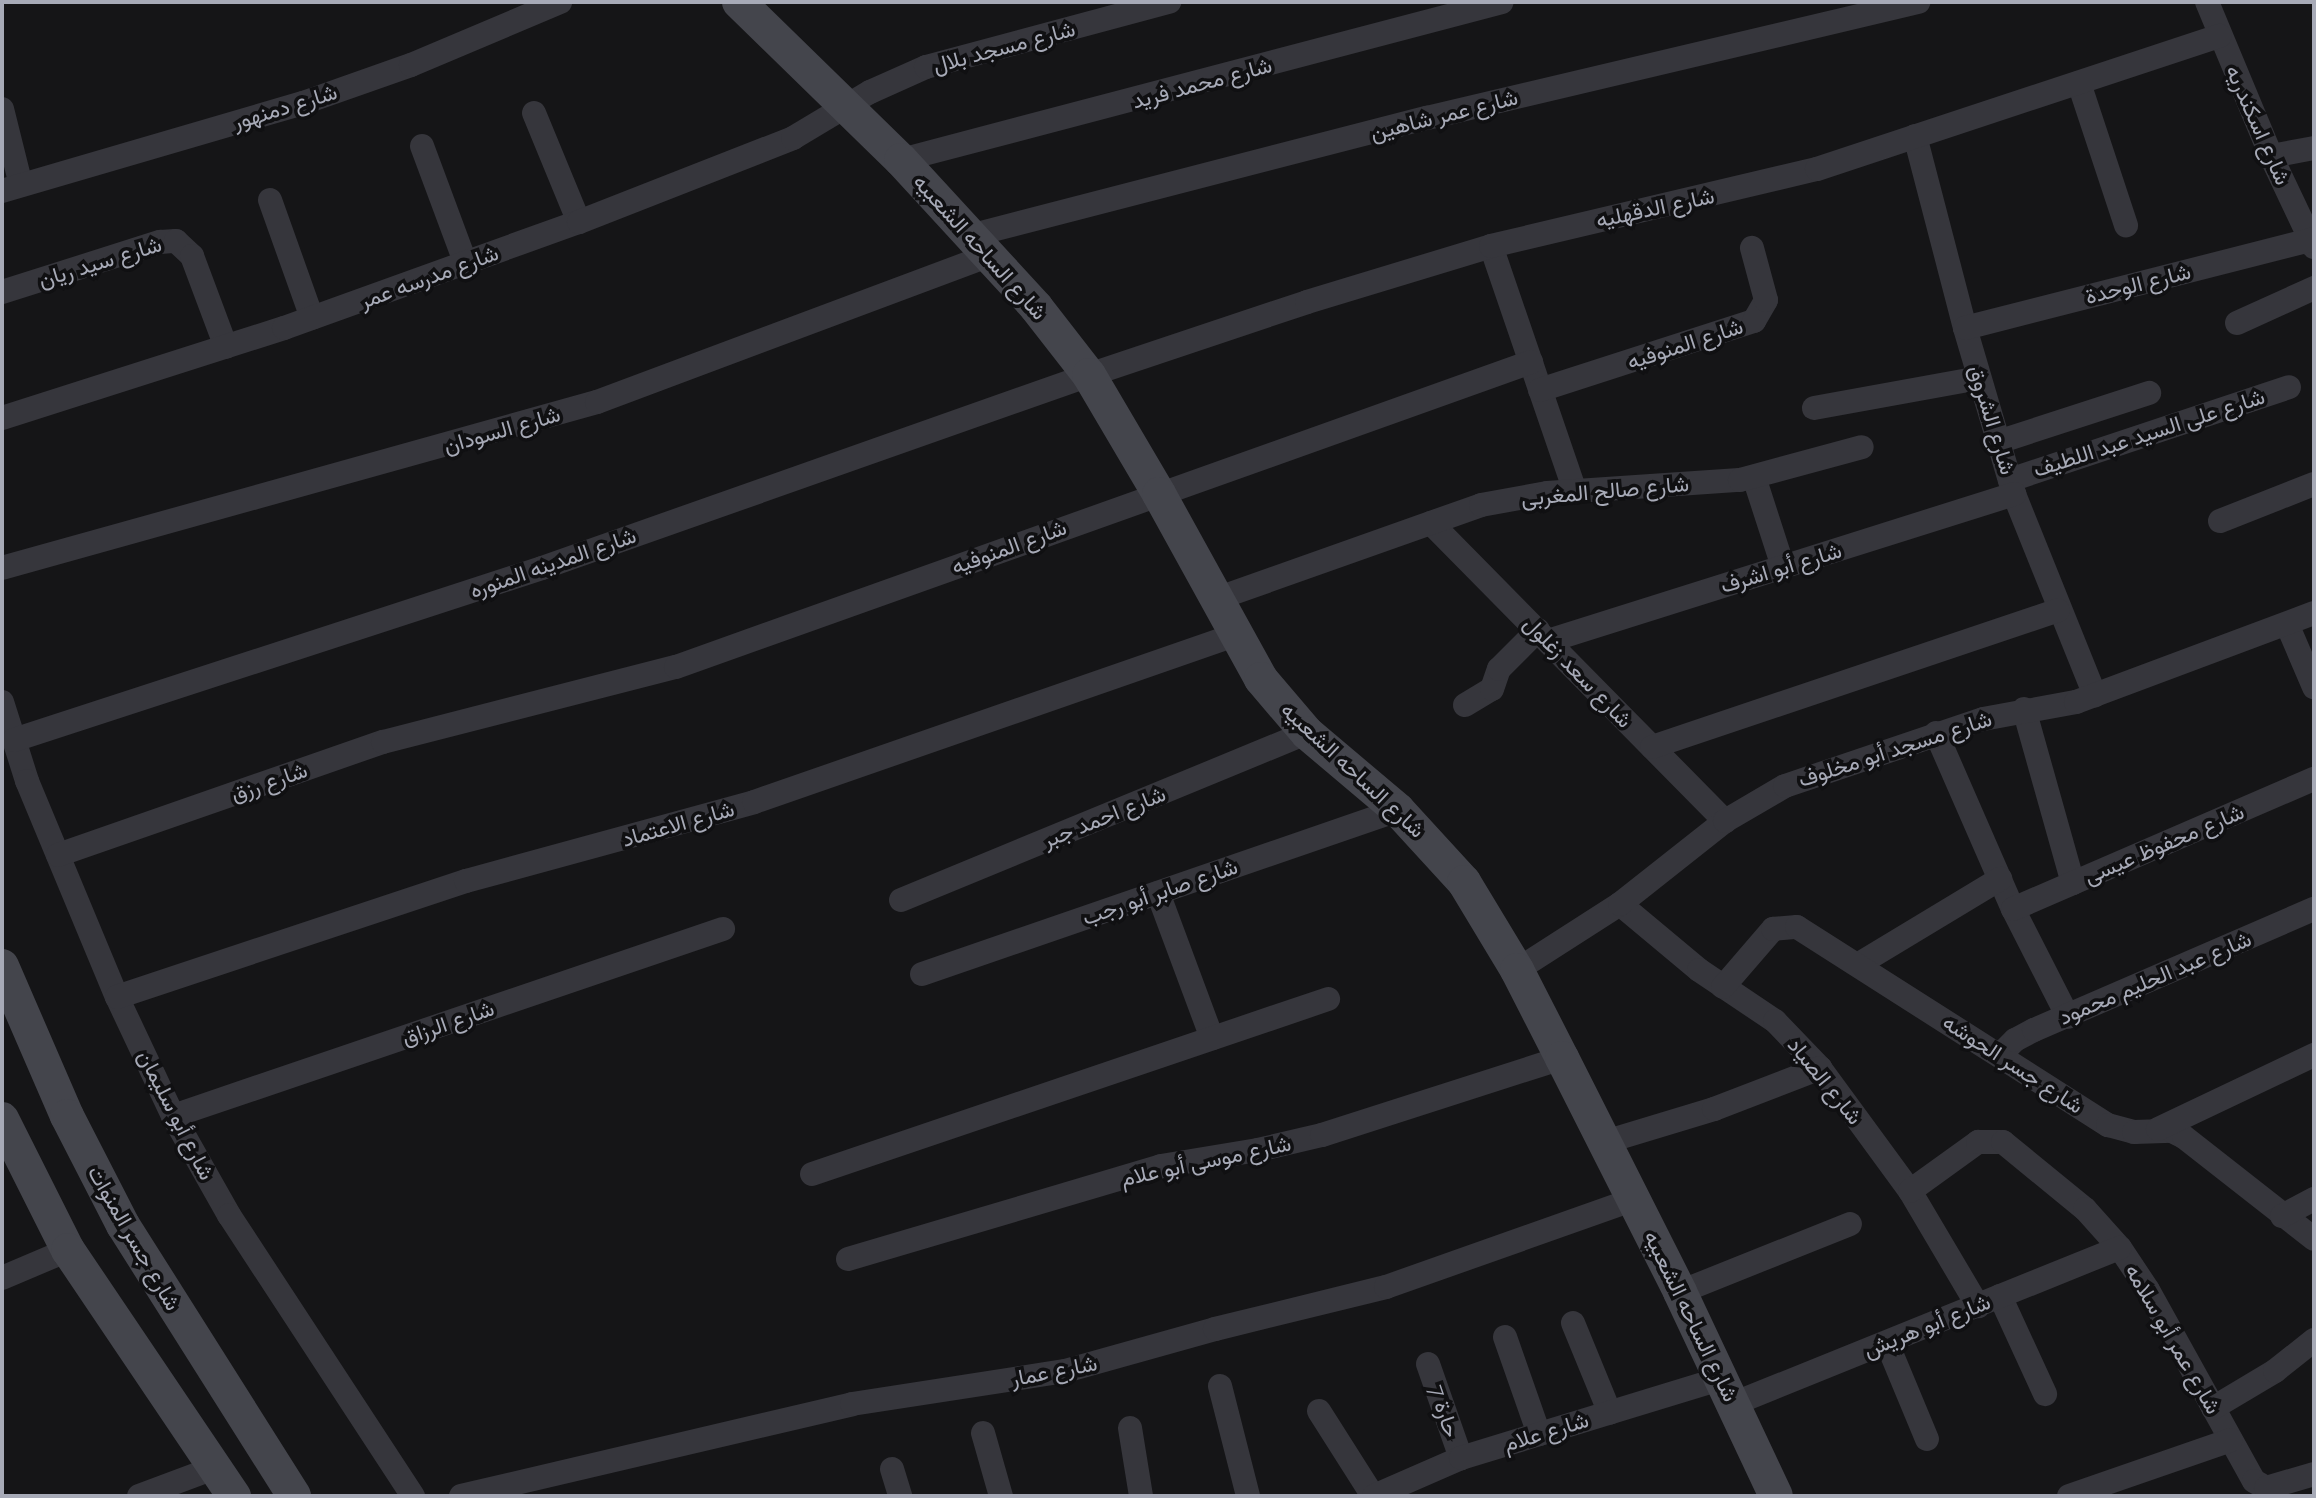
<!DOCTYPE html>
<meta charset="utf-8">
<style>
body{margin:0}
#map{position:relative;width:2316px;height:1498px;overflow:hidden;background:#151517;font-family:Raleway,Vazirmatn,sans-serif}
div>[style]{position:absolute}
.street>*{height:24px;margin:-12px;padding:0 12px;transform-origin:12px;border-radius:12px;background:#36363c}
.secondary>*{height:34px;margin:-17px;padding:0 17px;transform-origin:17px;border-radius:17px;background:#44454c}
span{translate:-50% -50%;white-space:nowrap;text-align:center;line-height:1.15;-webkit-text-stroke:7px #101012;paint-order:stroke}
.street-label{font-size:22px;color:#a7aab7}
.frame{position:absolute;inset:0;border:4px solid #a7aab7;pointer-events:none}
</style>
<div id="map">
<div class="street">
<i style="left:2207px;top:2px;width:167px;rotate:67.4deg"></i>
<i style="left:2271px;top:156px;width:101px;rotate:64.7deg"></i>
<i style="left:2079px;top:83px;width:150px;rotate:71.7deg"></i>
<i style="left:2px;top:109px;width:78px;rotate:76deg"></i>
<i style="left:534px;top:113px;width:118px;rotate:67.6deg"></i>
<i style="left:1915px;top:136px;width:198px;rotate:75.4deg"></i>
<i style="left:1965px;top:328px;width:173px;rotate:73.6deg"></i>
<i style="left:2014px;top:494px;width:217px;rotate:68.1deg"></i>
<i style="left:422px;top:146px;width:126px;rotate:69.6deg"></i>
<i style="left:2271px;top:156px;width:44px;rotate:-10.5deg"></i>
<i style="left:901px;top:160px;width:621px;rotate:-14.73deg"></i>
<i style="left:2px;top:191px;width:314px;rotate:-16.3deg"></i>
<i style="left:303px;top:103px;width:114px;rotate:-19.4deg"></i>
<i style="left:411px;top:65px;width:162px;rotate:-22.9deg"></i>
<i style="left:270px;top:200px;width:125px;rotate:70.4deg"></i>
<i style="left:973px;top:235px;width:469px;rotate:-14.5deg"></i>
<i style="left:1427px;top:118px;width:505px;rotate:-13.29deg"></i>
<i style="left:1491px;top:246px;width:260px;rotate:71.1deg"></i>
<i style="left:2px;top:292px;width:166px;rotate:-17.6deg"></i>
<i style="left:160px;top:242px;width:16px;rotate:-4deg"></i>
<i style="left:176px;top:241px;width:22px;rotate:43deg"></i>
<i style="left:192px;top:256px;width:97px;rotate:69.5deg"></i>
<i style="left:2237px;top:323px;width:85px;rotate:-24.4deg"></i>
<i style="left:1965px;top:328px;width:360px;rotate:-14.3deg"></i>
<i style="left:1540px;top:390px;width:225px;rotate:-17.9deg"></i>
<i style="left:1754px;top:321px;width:24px;rotate:-60deg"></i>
<i style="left:1766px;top:300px;width:54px;rotate:-105.1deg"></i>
<i style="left:1814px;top:408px;width:168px;rotate:-10.3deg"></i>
<i style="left:2px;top:418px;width:296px;rotate:-17.7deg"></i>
<i style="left:284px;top:328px;width:313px;rotate:-19.8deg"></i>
<i style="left:579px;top:222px;width:230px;rotate:-21.4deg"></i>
<i style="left:793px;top:138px;width:90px;rotate:-30.9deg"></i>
<i style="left:870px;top:92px;width:61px;rotate:-24.1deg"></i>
<i style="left:926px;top:67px;width:252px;rotate:-15deg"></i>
<i style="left:1998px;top:442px;width:159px;rotate:-18deg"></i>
<i style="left:1754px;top:477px;width:95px;rotate:72.1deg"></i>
<i style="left:2010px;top:480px;width:294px;rotate:-18.4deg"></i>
<i style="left:2220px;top:521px;width:101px;rotate:-21.5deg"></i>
<i style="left:1431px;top:523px;width:419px;rotate:45.4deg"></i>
<i style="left:2px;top:568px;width:618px;rotate:-15.59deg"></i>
<i style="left:597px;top:402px;width:421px;rotate:-20.5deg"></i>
<i style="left:1216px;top:599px;width:281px;rotate:-19.5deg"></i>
<i style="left:1481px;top:505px;width:67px;rotate:-10.3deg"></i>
<i style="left:1547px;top:493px;width:193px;rotate:-3.9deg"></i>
<i style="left:1740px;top:480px;width:126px;rotate:-15.1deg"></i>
<i style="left:2287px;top:624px;width:69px;rotate:66.8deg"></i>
<i style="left:1548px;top:641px;width:489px;rotate:-17.5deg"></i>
<i style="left:2px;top:702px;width:83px;rotate:72.4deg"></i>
<i style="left:27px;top:781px;width:234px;rotate:67.4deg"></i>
<i style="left:117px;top:997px;width:132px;rotate:64.8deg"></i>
<i style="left:173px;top:1116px;width:114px;rotate:60.5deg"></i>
<i style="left:229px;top:1215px;width:336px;rotate:56.8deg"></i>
<i style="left:1465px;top:705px;width:31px;rotate:-31deg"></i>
<i style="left:1492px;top:689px;width:21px;rotate:-71deg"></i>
<i style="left:1499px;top:669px;width:55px;rotate:-45deg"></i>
<i style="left:2024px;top:709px;width:181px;rotate:74.3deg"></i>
<i style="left:1936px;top:733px;width:192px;rotate:66.4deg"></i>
<i style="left:2013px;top:909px;width:121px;rotate:63deg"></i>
<i style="left:14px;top:740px;width:555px;rotate:-18.04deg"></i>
<i style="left:542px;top:568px;width:580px;rotate:-19.43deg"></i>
<i style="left:1089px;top:375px;width:230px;rotate:-18.5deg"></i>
<i style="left:1307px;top:302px;width:192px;rotate:-16.9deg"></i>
<i style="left:1491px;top:246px;width:335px;rotate:-13.3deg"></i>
<i style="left:1817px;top:169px;width:424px;rotate:-18.3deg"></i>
<i style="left:1652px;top:747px;width:428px;rotate:-18.6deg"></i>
<i style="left:58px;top:855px;width:344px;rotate:-19.2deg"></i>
<i style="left:383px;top:742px;width:302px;rotate:-14.4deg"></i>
<i style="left:676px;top:667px;width:908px;rotate:-19.63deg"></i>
<i style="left:1158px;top:893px;width:155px;rotate:69.6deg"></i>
<i style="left:901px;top:900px;width:439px;rotate:-22.4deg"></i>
<i style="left:1620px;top:904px;width:103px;rotate:39.9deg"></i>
<i style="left:1699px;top:970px;width:92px;rotate:33.9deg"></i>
<i style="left:1775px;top:1021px;width:65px;rotate:46.2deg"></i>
<i style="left:1820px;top:1068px;width:152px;rotate:53.8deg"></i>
<i style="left:1910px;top:1191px;width:134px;rotate:59.4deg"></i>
<i style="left:2013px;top:909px;width:328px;rotate:-23.4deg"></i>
<i style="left:1859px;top:964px;width:165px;rotate:-31.1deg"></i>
<i style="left:1517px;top:970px;width:122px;rotate:-32.7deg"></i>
<i style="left:1620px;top:904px;width:134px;rotate:-38.3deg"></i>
<i style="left:1725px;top:821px;width:69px;rotate:-30.3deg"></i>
<i style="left:1785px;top:786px;width:209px;rotate:-18.7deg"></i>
<i style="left:1983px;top:719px;width:95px;rotate:-10.4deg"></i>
<i style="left:2076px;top:702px;width:254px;rotate:-20.5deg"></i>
<i style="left:922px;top:974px;width:503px;rotate:-19.01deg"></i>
<i style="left:1723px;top:987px;width:77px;rotate:-49.2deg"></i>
<i style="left:1773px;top:929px;width:24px;rotate:-5deg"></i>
<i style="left:1797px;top:927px;width:369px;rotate:32.5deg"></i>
<i style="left:2108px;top:1125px;width:27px;rotate:15deg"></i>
<i style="left:2134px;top:1132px;width:38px;rotate:-2deg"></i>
<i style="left:2172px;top:1131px;width:13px;rotate:27deg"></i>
<i style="left:2184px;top:1137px;width:165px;rotate:38.1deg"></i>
<i style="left:117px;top:997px;width:368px;rotate:-18.4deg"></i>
<i style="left:466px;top:881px;width:299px;rotate:-15.3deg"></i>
<i style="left:754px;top:802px;width:509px;rotate:-19.15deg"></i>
<i style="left:2001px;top:1054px;width:20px;rotate:-45deg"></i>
<i style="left:2015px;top:1040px;width:21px;rotate:-28deg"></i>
<i style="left:2034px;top:1030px;width:305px;rotate:-23.4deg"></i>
<i style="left:173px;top:1116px;width:581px;rotate:-18.78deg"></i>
<i style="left:2158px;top:1129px;width:173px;rotate:-25.4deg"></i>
<i style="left:1605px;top:1142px;width:114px;rotate:-16.8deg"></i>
<i style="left:1714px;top:1109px;width:114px;rotate:-21.1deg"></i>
<i style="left:812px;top:1174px;width:545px;rotate:-18.73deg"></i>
<i style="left:1910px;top:1191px;width:84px;rotate:-35.8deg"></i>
<i style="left:1978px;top:1142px;width:25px"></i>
<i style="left:2003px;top:1142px;width:106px;rotate:39.3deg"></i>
<i style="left:2085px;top:1209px;width:52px;rotate:48.1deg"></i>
<i style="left:2120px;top:1248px;width:50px;rotate:56.3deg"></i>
<i style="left:2148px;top:1290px;width:218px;rotate:61deg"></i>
<i style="left:2254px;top:1481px;width:14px;rotate:30deg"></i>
<i style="left:2266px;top:1488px;width:50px;rotate:-16.3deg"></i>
<i style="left:2282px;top:1216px;width:36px;rotate:-28deg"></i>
<i style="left:848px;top:1259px;width:327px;rotate:-16.5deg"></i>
<i style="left:1161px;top:1166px;width:98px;rotate:-9.4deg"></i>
<i style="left:1258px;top:1150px;width:66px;rotate:-13.2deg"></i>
<i style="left:1322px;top:1135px;width:252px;rotate:-17.8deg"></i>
<i style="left:2px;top:1278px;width:72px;rotate:-23deg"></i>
<i style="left:1680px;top:1292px;width:183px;rotate:-21.8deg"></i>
<i style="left:2000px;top:1296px;width:108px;rotate:65.3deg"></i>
<i style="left:1573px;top:1323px;width:97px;rotate:67.7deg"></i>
<i style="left:1505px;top:1337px;width:103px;rotate:70.7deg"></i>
<i style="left:1887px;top:1343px;width:104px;rotate:67.4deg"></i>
<i style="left:1428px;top:1364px;width:100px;rotate:70.7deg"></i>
<i style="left:1220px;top:1386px;width:114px;rotate:75.7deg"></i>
<i style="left:1733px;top:1404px;width:417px;rotate:-22deg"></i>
<i style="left:2213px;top:1408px;width:72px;rotate:-30.8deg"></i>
<i style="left:2275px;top:1371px;width:50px;rotate:-38.5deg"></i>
<i style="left:1319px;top:1411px;width:101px;rotate:57.6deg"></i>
<i style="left:1130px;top:1428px;width:69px;rotate:80.8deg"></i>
<i style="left:983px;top:1433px;width:66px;rotate:74.1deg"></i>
<i style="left:892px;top:1469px;width:28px;rotate:73deg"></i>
<i style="left:139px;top:1496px;width:80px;rotate:-20.5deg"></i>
<i style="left:461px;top:1496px;width:402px;rotate:-13.2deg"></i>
<i style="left:852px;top:1404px;width:216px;rotate:-8.8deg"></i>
<i style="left:1065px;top:1371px;width:156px;rotate:-15.6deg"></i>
<i style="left:1215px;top:1329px;width:176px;rotate:-13.8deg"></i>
<i style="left:1386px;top:1287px;width:263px;rotate:-19.5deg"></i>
<i style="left:1374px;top:1496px;width:95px;rotate:-23.6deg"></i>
<i style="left:1461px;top:1458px;width:273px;rotate:-17deg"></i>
<i style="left:2069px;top:1496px;width:171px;rotate:-19.1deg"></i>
</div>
<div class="secondary">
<i style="left:739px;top:2px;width:226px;rotate:44.3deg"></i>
<i style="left:901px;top:160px;width:200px;rotate:47.4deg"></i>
<i style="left:1036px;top:307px;width:86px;rotate:52.1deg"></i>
<i style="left:1089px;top:375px;width:138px;rotate:59.5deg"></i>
<i style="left:1159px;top:494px;width:211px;rotate:61.1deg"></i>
<i style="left:1261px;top:679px;width:71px;rotate:49.6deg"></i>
<i style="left:1307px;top:733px;width:119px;rotate:40.2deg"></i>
<i style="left:1398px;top:810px;width:98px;rotate:47.5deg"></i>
<i style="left:1464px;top:882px;width:103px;rotate:58.9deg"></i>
<i style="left:1517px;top:970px;width:99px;rotate:62.9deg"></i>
<i style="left:1562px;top:1058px;width:262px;rotate:63.2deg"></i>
<i style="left:1680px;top:1292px;width:225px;rotate:64.8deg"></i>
<i style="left:2px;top:966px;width:163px;rotate:66.6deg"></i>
<i style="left:67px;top:1116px;width:123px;rotate:62.8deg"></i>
<i style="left:123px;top:1225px;width:320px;rotate:57.7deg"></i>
<i style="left:2px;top:1119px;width:147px;rotate:63.3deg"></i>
<i style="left:68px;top:1250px;width:297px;rotate:56deg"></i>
</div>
<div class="street-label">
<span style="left:1004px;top:47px;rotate:-15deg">شارع مسجد بلال</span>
<span style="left:1202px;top:83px;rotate:-15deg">شارع محمد فريد</span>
<span style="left:285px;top:107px;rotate:-17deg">شارع دمنهور</span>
<span style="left:1444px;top:115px;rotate:-14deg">شارع عمر شاهين</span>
<span style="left:2258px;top:125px;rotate:66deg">شارع اسكندريه</span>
<span style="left:1655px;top:208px;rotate:-12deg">شارع الدقهليه</span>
<span style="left:980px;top:247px;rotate:48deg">شارع الساحه الشعبيه</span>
<span style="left:100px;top:262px;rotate:-17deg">شارع سيد ريان</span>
<span style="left:429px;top:277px;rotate:-20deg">شارع مدرسه عمر</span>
<span style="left:2138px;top:284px;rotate:-14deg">شارع الوحدة</span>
<span style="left:1685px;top:344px;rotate:-18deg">شارع المنوفيه</span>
<span style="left:1992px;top:420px;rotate:73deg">شارع الشروق</span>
<span style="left:502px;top:430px;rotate:-16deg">شارع السودان</span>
<span style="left:2149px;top:433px;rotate:-18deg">شارع على السيد عبد اللطيف</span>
<span style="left:1605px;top:491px;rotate:-5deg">شارع صالح المغربى</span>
<span style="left:1009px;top:547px;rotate:-20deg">شارع المنوفيه</span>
<span style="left:553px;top:563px;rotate:-19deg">شارع المدينه المنوره</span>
<span style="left:1781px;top:568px;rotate:-17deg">شارع أبو اشرف</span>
<span style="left:1578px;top:672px;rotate:46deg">شارع سعد زغلول</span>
<span style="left:1895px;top:749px;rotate:-18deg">شارع مسجد أبو مخلوف</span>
<span style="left:1353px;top:770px;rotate:43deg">شارع الساحه الشعبيه</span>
<span style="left:269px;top:782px;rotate:-19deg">شارع رزق</span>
<span style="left:1104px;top:817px;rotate:-22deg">شارع احمد جبر</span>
<span style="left:678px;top:824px;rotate:-16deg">شارع الاعتماد</span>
<span style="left:2164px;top:844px;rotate:-23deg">شارع محفوظ عيسى</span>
<span style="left:1160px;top:892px;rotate:-19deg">شارع صابر أبو رجب</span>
<span style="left:2155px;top:978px;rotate:-23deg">شارع عبد الحليم محمود</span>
<span style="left:448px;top:1023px;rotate:-19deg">شارع الرزاق</span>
<span style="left:2013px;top:1064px;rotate:33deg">شارع جسر الحوشه</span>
<span style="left:1825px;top:1081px;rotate:51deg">شارع الصياد</span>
<span style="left:176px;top:1115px;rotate:63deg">شارع أبو سليمان</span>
<span style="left:1206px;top:1161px;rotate:-12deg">شارع موسى أبو علام</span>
<span style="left:134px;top:1238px;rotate:60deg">شارع جسر المنوات</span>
<span style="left:1691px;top:1316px;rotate:64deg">شارع الساحه الشعبيه</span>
<span style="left:1927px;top:1326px;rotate:-22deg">شارع أبو هريش</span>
<span style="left:2173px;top:1339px;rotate:60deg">شارع عمر أبو سلامه</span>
<span style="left:1054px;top:1371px;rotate:-11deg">شارع عمار</span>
<span style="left:1444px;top:1411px;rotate:71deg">حارة 7</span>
<span style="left:1546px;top:1432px;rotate:-17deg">شارع علام</span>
</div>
<div class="frame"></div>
</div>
